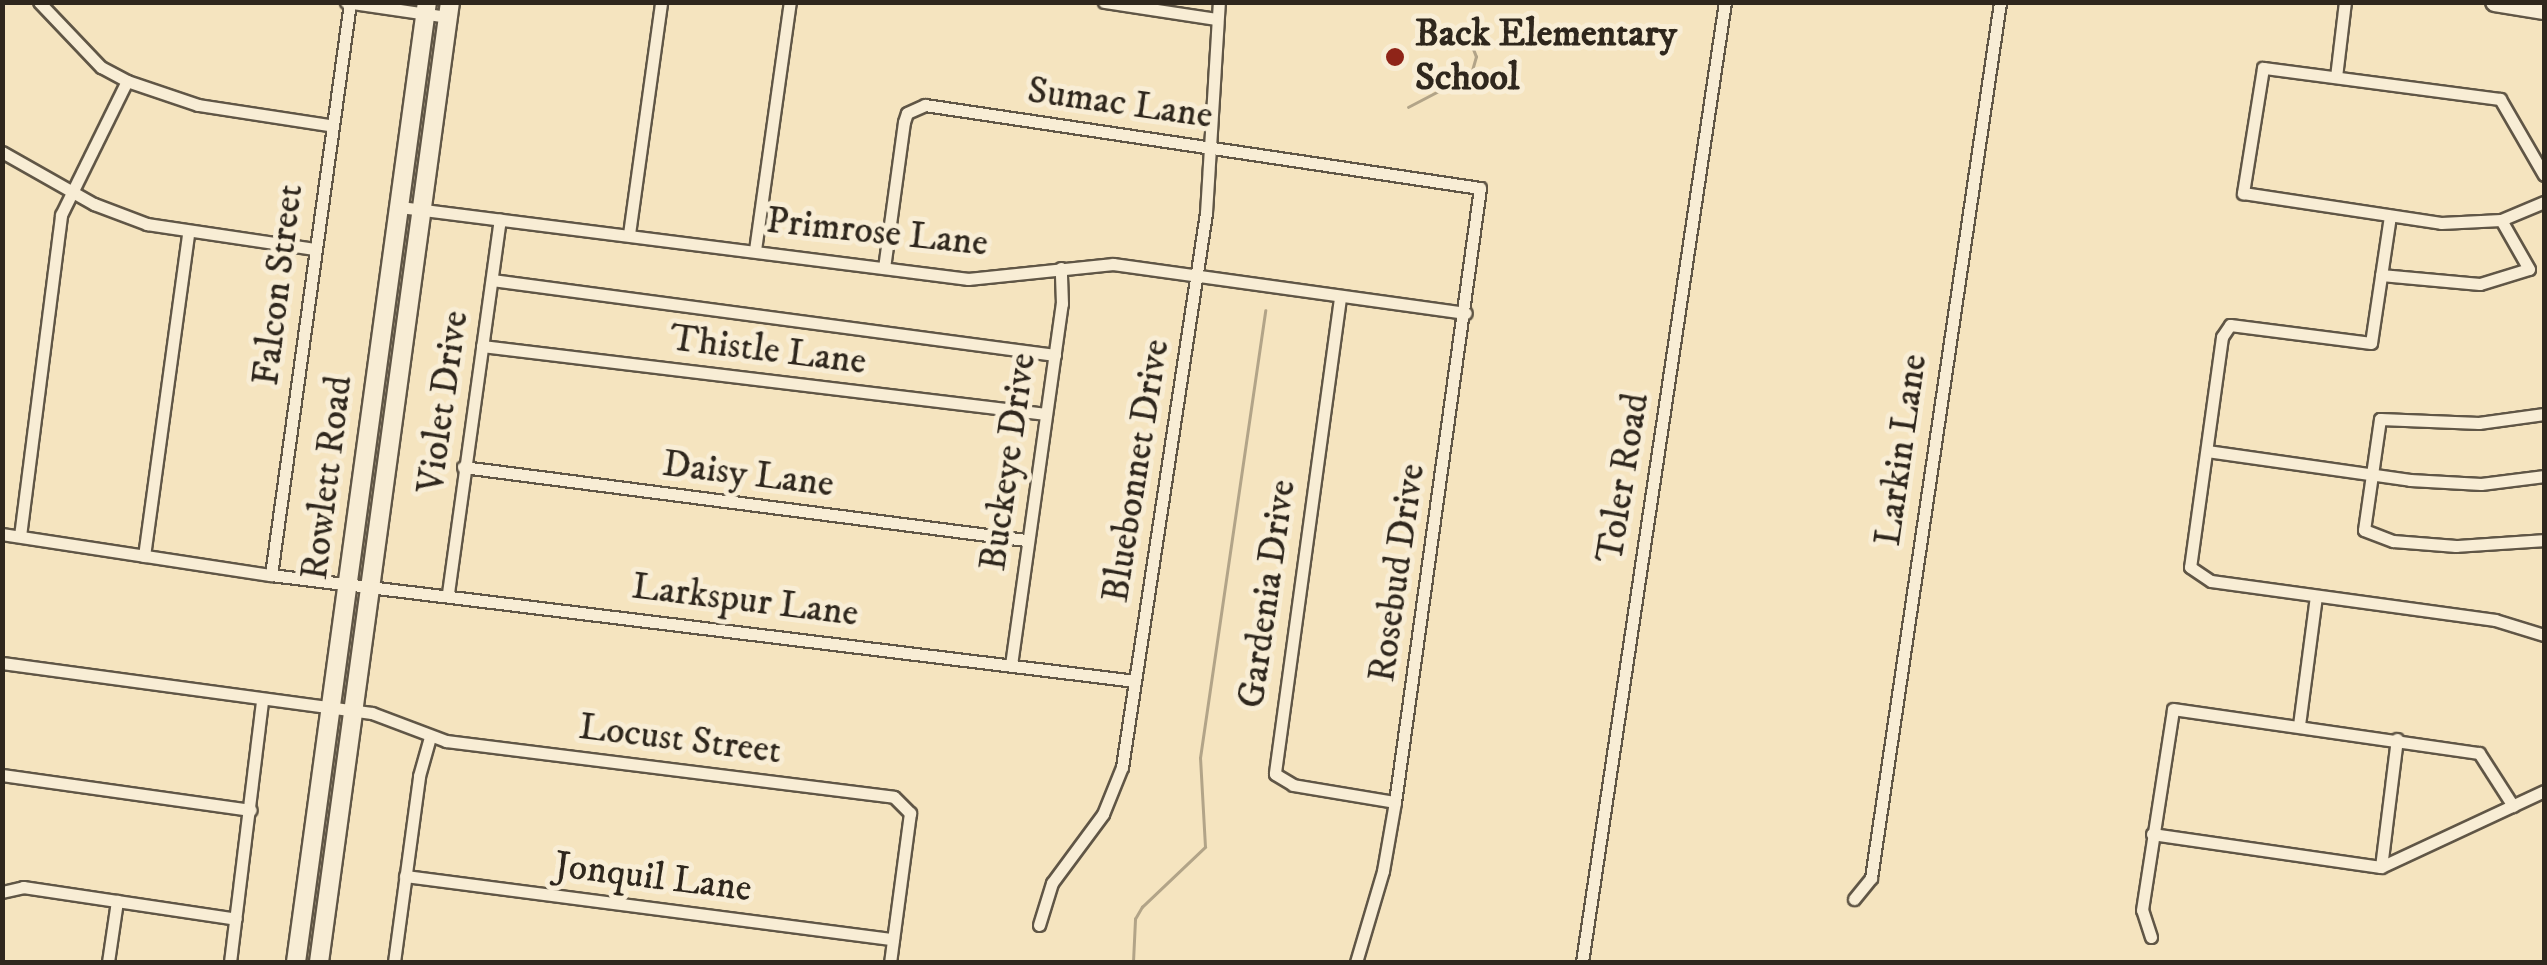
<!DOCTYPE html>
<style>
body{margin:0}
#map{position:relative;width:2547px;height:965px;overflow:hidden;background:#f5e4bf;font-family:"IM FELL DW Pica",serif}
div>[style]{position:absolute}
.stream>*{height:2.5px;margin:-1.25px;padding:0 1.25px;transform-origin:1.25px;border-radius:1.25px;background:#b2a488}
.roads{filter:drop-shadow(2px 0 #605646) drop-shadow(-2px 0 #605646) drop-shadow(0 2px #605646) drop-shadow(0 -2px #605646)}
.street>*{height:11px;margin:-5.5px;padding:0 5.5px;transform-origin:5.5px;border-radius:5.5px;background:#f8edd5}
.secondary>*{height:18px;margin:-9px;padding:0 9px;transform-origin:9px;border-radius:9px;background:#f8edd5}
.dots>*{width:28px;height:28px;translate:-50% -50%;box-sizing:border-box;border:5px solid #f8edd5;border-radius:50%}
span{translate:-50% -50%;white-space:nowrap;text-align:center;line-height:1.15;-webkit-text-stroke:10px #f8edd5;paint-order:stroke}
.poi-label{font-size:38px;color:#2f271d;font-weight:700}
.left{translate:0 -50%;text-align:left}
.street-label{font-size:38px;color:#2f271d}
.frame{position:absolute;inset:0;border:5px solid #2f271d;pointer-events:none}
</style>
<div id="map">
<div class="stream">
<i style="left:1408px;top:107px;width:71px;rotate:-27.6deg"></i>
<i style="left:1471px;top:74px;width:18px;rotate:-74deg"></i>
<i style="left:1476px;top:57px;width:25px;rotate:-111deg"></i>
<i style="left:1133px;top:962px;width:43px;rotate:-87.3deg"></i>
<i style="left:1135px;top:919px;width:14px;rotate:-60deg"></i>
<i style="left:1142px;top:907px;width:87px;rotate:-43.6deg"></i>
<i style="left:1205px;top:847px;width:89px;rotate:-93.2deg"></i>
<i style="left:1200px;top:758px;width:452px;rotate:-81.7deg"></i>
</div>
<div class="roads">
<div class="street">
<i style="left:39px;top:2px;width:90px;rotate:46.4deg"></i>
<i style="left:101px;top:67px;width:30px;rotate:28deg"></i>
<i style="left:127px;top:81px;width:75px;rotate:18.7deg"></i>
<i style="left:198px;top:105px;width:133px;rotate:8.7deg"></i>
<i style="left:346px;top:2px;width:103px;rotate:8.4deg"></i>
<i style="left:1104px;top:2px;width:113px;rotate:8.6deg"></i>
<i style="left:2336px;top:77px;width:76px;rotate:-83.2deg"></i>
<i style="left:2px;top:152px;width:106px;rotate:29.5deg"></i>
<i style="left:94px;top:204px;width:57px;rotate:20.7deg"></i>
<i style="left:147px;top:224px;width:169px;rotate:8.5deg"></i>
<i style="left:2544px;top:175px;width:88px;rotate:-120.1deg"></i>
<i style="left:2500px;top:99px;width:239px;rotate:-172.5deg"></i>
<i style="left:2263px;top:68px;width:127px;rotate:99.1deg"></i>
<i style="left:2243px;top:193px;width:200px;rotate:8.6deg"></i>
<i style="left:2441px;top:223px;width:60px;rotate:-2.9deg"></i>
<i style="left:2501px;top:220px;width:47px;rotate:-22.7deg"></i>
<i style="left:400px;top:207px;width:573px;rotate:7.22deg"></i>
<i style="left:968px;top:279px;width:146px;rotate:-5.9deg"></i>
<i style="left:1113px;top:264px;width:356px;rotate:7.9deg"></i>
<i style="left:2390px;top:216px;width:128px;rotate:98.5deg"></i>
<i style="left:2371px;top:343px;width:142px;rotate:-172.7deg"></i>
<i style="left:2230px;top:325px;width:14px;rotate:124deg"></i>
<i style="left:2222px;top:337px;width:232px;rotate:97.9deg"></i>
<i style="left:2190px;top:567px;width:25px;rotate:34deg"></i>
<i style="left:2211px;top:581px;width:287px;rotate:7.8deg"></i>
<i style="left:2495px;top:620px;width:51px;rotate:17deg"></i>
<i style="left:629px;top:234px;width:234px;rotate:-82.1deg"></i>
<i style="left:755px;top:250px;width:250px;rotate:-82deg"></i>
<i style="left:884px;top:268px;width:147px;rotate:-82.2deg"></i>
<i style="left:904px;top:122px;width:9px;rotate:-72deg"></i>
<i style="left:907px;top:113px;width:20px;rotate:-24deg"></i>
<i style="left:925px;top:105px;width:561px;rotate:8.51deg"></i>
<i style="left:1480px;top:188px;width:620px;rotate:97.88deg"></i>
<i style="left:1395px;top:802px;width:70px;rotate:99.9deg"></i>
<i style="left:1383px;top:871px;width:95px;rotate:106.5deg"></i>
<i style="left:2381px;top:275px;width:99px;rotate:5.2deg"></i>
<i style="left:2480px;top:284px;width:51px;rotate:-17deg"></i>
<i style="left:2529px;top:269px;width:56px;rotate:-119.7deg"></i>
<i style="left:492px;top:280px;width:568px;rotate:7.59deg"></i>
<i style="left:1340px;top:298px;width:480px;rotate:97.8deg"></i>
<i style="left:1275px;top:774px;width:21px;rotate:31deg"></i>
<i style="left:1293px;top:785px;width:103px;rotate:9.5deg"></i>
<i style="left:482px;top:346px;width:568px;rotate:6.87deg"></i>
<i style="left:2544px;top:414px;width:66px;rotate:172.1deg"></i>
<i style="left:2479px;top:423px;width:99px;rotate:-177.7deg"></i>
<i style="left:2380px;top:419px;width:112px;rotate:98.2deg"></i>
<i style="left:2364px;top:530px;width:31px;rotate:21deg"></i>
<i style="left:2393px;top:541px;width:63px;rotate:4.5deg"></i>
<i style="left:2456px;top:546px;width:88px;rotate:-3.9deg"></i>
<i style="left:2207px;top:451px;width:205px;rotate:8.1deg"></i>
<i style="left:2410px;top:480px;width:71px;rotate:3.2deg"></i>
<i style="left:2481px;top:484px;width:64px;rotate:-7.2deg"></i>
<i style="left:463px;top:467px;width:568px;rotate:7.39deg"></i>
<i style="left:2px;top:534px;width:272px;rotate:8.7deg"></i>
<i style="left:271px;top:575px;width:870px;rotate:6.99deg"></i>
<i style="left:20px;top:536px;width:324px;rotate:-82.7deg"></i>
<i style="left:61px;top:215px;width:149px;rotate:-63.8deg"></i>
<i style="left:144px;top:556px;width:324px;rotate:-82.2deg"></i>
<i style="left:271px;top:575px;width:577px;rotate:-82.14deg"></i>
<i style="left:448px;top:593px;width:377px;rotate:-82.1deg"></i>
<i style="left:2px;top:663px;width:373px;rotate:7.7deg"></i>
<i style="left:372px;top:713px;width:79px;rotate:20.7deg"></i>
<i style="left:446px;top:741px;width:451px;rotate:7.1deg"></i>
<i style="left:894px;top:797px;width:23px;rotate:45deg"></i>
<i style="left:910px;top:813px;width:150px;rotate:97.6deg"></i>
<i style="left:1011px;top:665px;width:365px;rotate:-82deg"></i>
<i style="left:1062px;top:304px;width:36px;rotate:-92deg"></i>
<i style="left:2299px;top:725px;width:130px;rotate:-82.5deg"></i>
<i style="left:2px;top:775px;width:251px;rotate:8deg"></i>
<i style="left:2152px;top:834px;width:231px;rotate:8.2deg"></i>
<i style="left:2381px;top:867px;width:180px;rotate:-25deg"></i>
<i style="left:2381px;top:867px;width:129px;rotate:-82.9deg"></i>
<i style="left:405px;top:876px;width:492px;rotate:7.4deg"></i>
<i style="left:2px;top:892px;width:22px;rotate:-13deg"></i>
<i style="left:23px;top:887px;width:215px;rotate:8.5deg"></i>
<i style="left:1854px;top:899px;width:27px;rotate:-51deg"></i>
<i style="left:1871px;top:878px;width:885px;rotate:-81.62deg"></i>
<i style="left:1039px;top:925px;width:44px;rotate:-72.8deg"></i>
<i style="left:1052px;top:883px;width:86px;rotate:-53.5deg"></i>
<i style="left:1103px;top:814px;width:51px;rotate:-68deg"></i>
<i style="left:1122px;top:767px;width:560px;rotate:-81.38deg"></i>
<i style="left:1206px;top:213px;width:211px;rotate:-86.5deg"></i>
<i style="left:2151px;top:937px;width:28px;rotate:-108deg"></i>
<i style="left:2142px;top:910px;width:203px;rotate:-81.2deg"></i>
<i style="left:2173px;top:709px;width:309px;rotate:8.2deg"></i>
<i style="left:2479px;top:753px;width:63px;rotate:57.3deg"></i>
<i style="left:108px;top:962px;width:62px;rotate:-81.6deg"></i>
<i style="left:230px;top:962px;width:264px;rotate:-83deg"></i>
<i style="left:394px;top:962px;width:188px;rotate:-82.3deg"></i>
<i style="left:419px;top:776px;width:41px;rotate:-74.2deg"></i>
<i style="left:1582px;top:962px;width:971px;rotate:-81.53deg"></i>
</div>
<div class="secondary">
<i style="left:2495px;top:2px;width:50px;rotate:9.3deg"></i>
<i style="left:296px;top:962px;width:969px;rotate:-82.23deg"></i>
<i style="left:319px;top:962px;width:969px;rotate:-82.23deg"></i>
</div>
</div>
<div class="dots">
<i style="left:1395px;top:57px;background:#8f2418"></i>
</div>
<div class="poi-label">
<span class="left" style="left:1415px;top:57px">Back Elementary<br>School</span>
</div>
<div class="street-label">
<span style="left:1120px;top:104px;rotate:8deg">Sumac Lane</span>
<span style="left:877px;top:233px;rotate:6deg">Primrose Lane</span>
<span style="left:279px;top:285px;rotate:-83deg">Falcon Street</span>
<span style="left:768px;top:351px;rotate:7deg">Thistle Lane</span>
<span style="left:444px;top:402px;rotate:-82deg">Violet Drive</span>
<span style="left:1902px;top:450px;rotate:-82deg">Larkin Lane</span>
<span style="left:1009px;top:462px;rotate:-82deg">Buckeye Drive</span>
<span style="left:1137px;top:471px;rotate:-81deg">Bluebonnet Drive</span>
<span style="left:748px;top:475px;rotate:7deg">Daisy Lane</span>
<span style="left:328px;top:478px;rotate:-83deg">Rowlett Road</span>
<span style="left:1624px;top:478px;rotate:-81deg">Toler Road</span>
<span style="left:1398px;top:573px;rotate:-82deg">Rosebud Drive</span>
<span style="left:1268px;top:594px;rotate:-82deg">Gardenia Drive</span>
<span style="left:745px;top:601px;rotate:7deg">Larkspur Lane</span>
<span style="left:680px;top:740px;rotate:7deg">Locust Street</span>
<span style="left:653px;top:878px;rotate:7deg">Jonquil Lane</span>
</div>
<div class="frame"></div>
</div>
